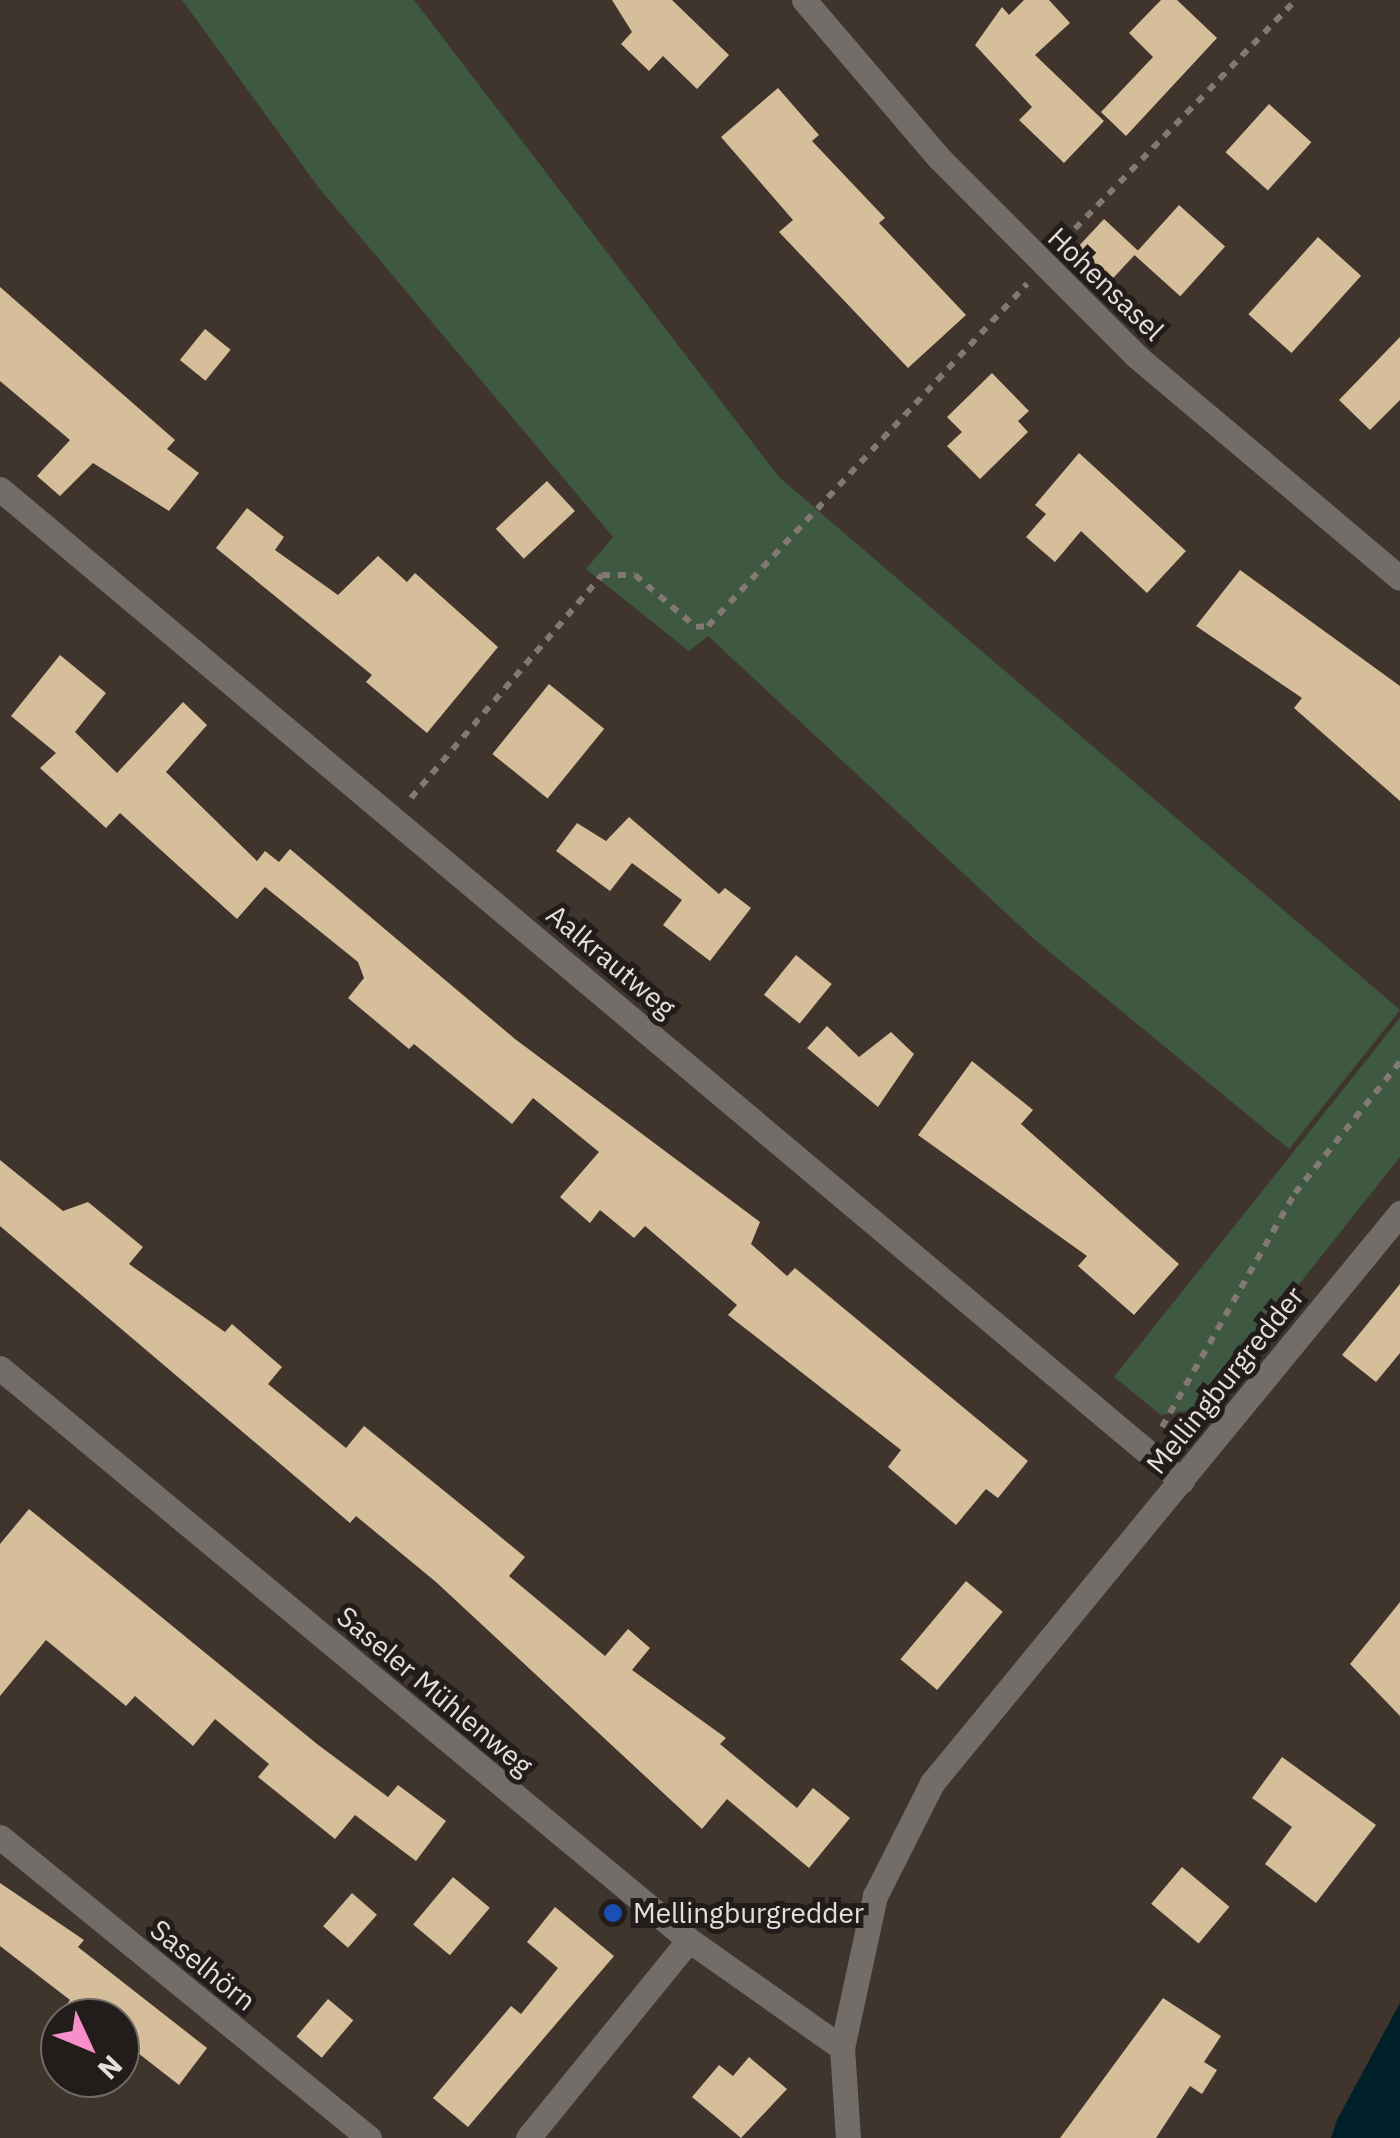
<!DOCTYPE html>
<meta charset="utf-8">
<style>
body{margin:0}
#map{position:relative;width:1400px;height:2138px;overflow:hidden;background:#3f352d;font-family:"IBM Plex Sans",sans-serif}
div>[style]{position:absolute}
.green>*{inset:0;background:#3e5841}
.water>*{inset:0;background:#002129}
.building>*{inset:0;background:#d7be9b;transform-origin:0 0}
.path>*{height:6px;margin-top:-3px;transform-origin:0;background:repeating-linear-gradient(90deg,#827972 0 8px,transparent 0 16px)}
.minor>*{height:25px;margin:-12.5px;padding:0 12.5px;transform-origin:12.5px;border-radius:12.5px;background:#736d69}
.dots>*{width:28px;height:28px;translate:-50% -50%;box-sizing:border-box;border:5px solid #221d1a;border-radius:50%}
span{translate:-50% -50%;white-space:nowrap;text-align:center;line-height:1.15;-webkit-text-stroke:10px #221d1a;paint-order:stroke}
.street-label{font-size:28px;color:#e5ded9}
.poi-label{font-size:28px;color:#e5ded9}
.left{translate:0 -50%;text-align:left}
.north{position:absolute;left:40px;top:1998px;width:100px;height:100px;box-sizing:border-box;background:#221d1a;border:2px solid #706a66;border-radius:50%;rotate:134deg;font-size:28px;font-weight:700;line-height:40px;text-align:center;color:#e5ded9}
.north::after{content:'';display:block;margin:auto;width:35px;height:45px;background:#f98fca;clip-path:polygon(50% 0,100% 100%,50% 72%,0 100%)}
</style>
<div id="map">
<div class="green">
<i style="clip-path:polygon(182px 0,414px 0,779px 477px,1400px 1010px,1289px 1149px,1034px 939px,708px 636px,689px 651px,586px 569px,613px 537px,319px 188px)"></i>
<i style="clip-path:polygon(1400px 1018px,1400px 1157px,1200px 1409px,1161px 1415px,1114px 1377px)"></i>
</div>
<div class="water">
<i style="clip-path:polygon(1400px 2003px,1400px 2138px,1331px 2138px,1337px 2120px)"></i>
</div>
<div class="building">
<i style="clip-path:polygon(612px 0,672px 0,729px 55px,697px 89px,663px 56px,649px 71px,621px 44px,632px 32px)"></i>
<i style="clip-path:polygon(1024px 0,1049px 0,1070px 23px,1035px 55px,1104px 121px,1064px 163px,1019px 120px,1032px 107px,975px 45px,1002px 7px,1009px 15px)"></i>
<i style="clip-path:polygon(1161px 0,1177px 0,1217px 38px,1126px 136px,1101px 112px,1153px 57px,1129px 33px)"></i>
<i style="clip-path:polygon(778px 88px,819px 135px,812px 141px,885px 218px,879px 223px,966px 315px,908px 368px,779px 232px,793px 220px,721px 137px)"></i>
<i style="left:1269px;top:104px;width:57px;height:65px;rotate:42deg"></i>
<i style="left:1179px;top:205px;width:62px;height:67px;rotate:42deg"></i>
<i style="left:1104px;top:219px;width:47px;height:40px;rotate:43deg"></i>
<i style="left:1318px;top:237px;width:58px;height:104px;rotate:42deg"></i>
<i style="clip-path:polygon(0 287px,175px 440px,167px 449px,199px 473px,169px 511px,93px 463px,60px 496px,37px 476px,70px 440px,0 381px)"></i>
<i style="left:205px;top:329px;width:33px;height:40px;rotate:39deg"></i>
<i style="clip-path:polygon(1400px 337px,1400px 400px,1370px 430px,1339px 400px)"></i>
<i style="clip-path:polygon(992px 373px,1029px 411px,1018px 421px,1028px 432px,980px 479px,947px 446px,962px 432px,947px 417px)"></i>
<i style="clip-path:polygon(1079px 453px,1186px 551px,1147px 593px,1081px 531px,1055px 562px,1026px 537px,1046px 514px,1035px 505px)"></i>
<i style="left:547px;top:481px;width:41px;height:70px;rotate:47deg"></i>
<i style="clip-path:polygon(247px 508px,284px 537px,275px 550px,338px 595px,378px 556px,407px 582px,415px 573px,498px 647px,427px 733px,366px 682px,372px 675px,216px 548px)"></i>
<i style="clip-path:polygon(1240px 570px,1400px 686px,1400px 801px,1294px 708px,1302px 698px,1196px 626px)"></i>
<i style="clip-path:polygon(60px 655px,106px 693px,75px 732px,117px 773px,183px 702px,207px 725px,166px 772px,257px 861px,265px 851px,279px 862px,290px 849px,515px 1039px,760px 1222px,751px 1244px,787px 1276px,795px 1268px,1028px 1461px,998px 1498px,986px 1489px,956px 1525px,888px 1467px,901px 1450px,728px 1315px,737px 1305px,645px 1226px,634px 1238px,600px 1210px,590px 1223px,560px 1197px,599px 1152px,533px 1098px,512px 1124px,414px 1044px,409px 1049px,348px 998px,364px 978px,358px 962px,265px 887px,237px 919px,120px 813px,106px 828px,40px 768px,56px 753px,11px 716px)"></i>
<i style="left:549px;top:684px;width:71px;height:90px;rotate:39deg"></i>
<i style="clip-path:polygon(629px 817px,719px 894px,725px 888px,751px 908px,710px 961px,663px 925px,682px 900px,632px 863px,610px 891px,556px 851px,577px 823px,606px 841px)"></i>
<i style="left:796px;top:955px;width:46px;height:51px;rotate:39deg"></i>
<i style="clip-path:polygon(827px 1026px,859px 1057px,891px 1032px,914px 1054px,878px 1107px,807px 1048px)"></i>
<i style="clip-path:polygon(972px 1061px,1033px 1110px,1021px 1124px,1179px 1264px,1134px 1315px,1078px 1266px,1087px 1256px,918px 1135px)"></i>
<i style="clip-path:polygon(0 1160px,63px 1211px,88px 1202px,143px 1247px,129px 1264px,225px 1332px,232px 1324px,282px 1367px,268px 1384px,346px 1448px,364px 1426px,485px 1524px,525px 1557px,509px 1576px,605px 1656px,628px 1629px,650px 1648px,632px 1670px,726px 1738px,720px 1744px,797px 1808px,813px 1788px,850px 1818px,809px 1868px,727px 1799px,702px 1829px,436px 1582px,356px 1516px,350px 1523px,0 1226px)"></i>
<i style="clip-path:polygon(1400px 1284px,1400px 1353px,1376px 1382px,1342px 1355px)"></i>
<i style="clip-path:polygon(29px 1509px,317px 1744px,388px 1797px,398px 1785px,446px 1821px,416px 1861px,355px 1815px,335px 1839px,258px 1777px,269px 1764px,215px 1719px,193px 1746px,135px 1696px,126px 1706px,46px 1640px,0 1696px,0 1544px)"></i>
<i style="left:966px;top:1581px;width:48px;height:102px;rotate:40deg"></i>
<i style="clip-path:polygon(1400px 1602px,1400px 1716px,1350px 1664px)"></i>
<i style="clip-path:polygon(1282px 1757px,1376px 1825px,1316px 1903px,1265px 1864px,1292px 1827px,1252px 1798px)"></i>
<i style="left:1182px;top:1867px;width:62px;height:48px;rotate:40deg"></i>
<i style="left:453px;top:1877px;width:48px;height:62px;rotate:40deg"></i>
<i style="clip-path:polygon(0 1883px,84px 1940px,78px 1947px,207px 2048px,179px 2085px,120px 2039px,120px 2018px,56px 2018px,70px 2000px,0 1946px)"></i>
<i style="left:352px;top:1893px;width:33px;height:44px;rotate:41deg"></i>
<i style="clip-path:polygon(555px 1907px,614px 1956px,468px 2127px,433px 2098px,511px 2006px,521px 2014px,558px 1968px,527px 1942px)"></i>
<i style="clip-path:polygon(1163px 1998px,1221px 2036px,1204px 2062px,1217px 2070px,1202px 2094px,1190px 2086px,1156px 2138px,1060px 2138px)"></i>
<i style="left:328px;top:1999px;width:33px;height:49px;rotate:40deg"></i>
<i style="clip-path:polygon(749px 2057px,787px 2089px,741px 2138px,692px 2097px,719px 2065px,733px 2076px)"></i>
</div>
<div class="path">
<i style="left:1064px;top:240px;width:334px;rotate:-46deg"></i>
<i style="left:411px;top:798px;width:294px;rotate:-49.4deg"></i>
<i style="left:602px;top:575px;width:33px"></i>
<i style="left:635px;top:575px;width:80px;rotate:40.4deg"></i>
<i style="left:696px;top:627px;width:12px;rotate:-5deg"></i>
<i style="left:708px;top:626px;width:468px;rotate:-47deg"></i>
<i style="left:1162px;top:1427px;width:269px;rotate:-60.4deg"></i>
<i style="left:1295px;top:1193px;width:168px;rotate:-51.3deg"></i>
</div>
<div class="minor">
<i style="left:804px;top:0;width:208px;rotate:49.5deg"></i>
<i style="left:939px;top:158px;width:278px;rotate:45.1deg"></i>
<i style="left:1135px;top:355px;width:346px;rotate:40.1deg"></i>
<i style="left:0;top:489px;width:1543px;rotate:40.01deg"></i>
<i style="left:0;top:1368px;width:895px;rotate:39.7deg"></i>
<i style="left:689px;top:1940px;width:187px;rotate:35.2deg"></i>
<i style="left:0;top:1837px;width:476px;rotate:39.2deg"></i>
<i style="left:528px;top:2138px;width:255px;rotate:-50.9deg"></i>
<i style="left:848px;top:2138px;width:90px;rotate:-93.8deg"></i>
<i style="left:842px;top:2048px;width:156px;rotate:-77.8deg"></i>
<i style="left:875px;top:1896px;width:127px;rotate:-63.2deg"></i>
<i style="left:932px;top:1783px;width:738px;rotate:-50.61deg"></i>
</div>
<div class="dots">
<i style="left:613px;top:1913px;background:#1a4fb4"></i>
</div>
<div class="street-label">
<span style="left:1106px;top:284px;rotate:44deg">Hohensasel</span>
<span style="left:611px;top:961px;rotate:40deg">Aalkrautweg</span>
<span style="left:1225px;top:1380px;rotate:-51deg">Mellingburgredder</span>
<span style="left:435px;top:1691px;rotate:40deg">Saseler Mühlenweg</span>
<span style="left:203px;top:1965px;rotate:39deg">Saselhörn</span>
</div>
<div class="poi-label">
<span class="left" style="left:633px;top:1913px">Mellingburgredder</span>
</div>
<div class="north">N</div>
</div>
